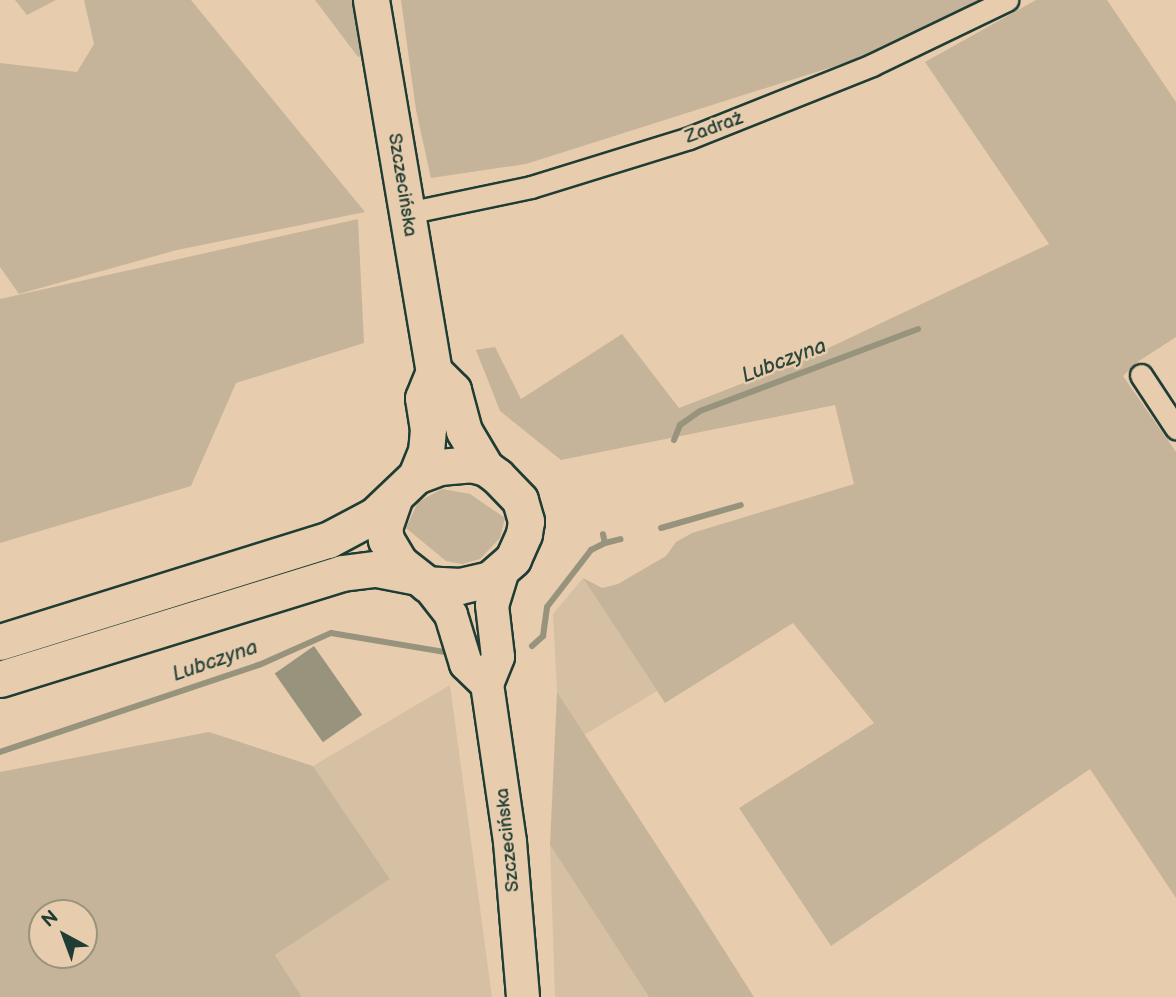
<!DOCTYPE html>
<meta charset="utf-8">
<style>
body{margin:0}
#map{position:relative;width:1176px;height:997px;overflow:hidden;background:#e7ccae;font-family:"Balsamiq Sans",sans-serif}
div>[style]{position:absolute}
.built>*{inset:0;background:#d6c0a4}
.green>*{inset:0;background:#c6b49a}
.water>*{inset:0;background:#98937d;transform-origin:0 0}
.stream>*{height:6px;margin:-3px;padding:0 3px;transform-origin:3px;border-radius:3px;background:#98937d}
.roads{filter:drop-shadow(2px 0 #1f3d34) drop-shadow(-2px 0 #1f3d34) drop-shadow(0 2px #1f3d34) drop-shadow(0 -2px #1f3d34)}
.street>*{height:21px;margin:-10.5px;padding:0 10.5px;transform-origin:10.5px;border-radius:10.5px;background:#e7ccae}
.secondary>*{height:32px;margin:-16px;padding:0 16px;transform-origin:16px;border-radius:16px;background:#e7ccae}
.primary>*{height:35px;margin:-17.5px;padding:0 17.5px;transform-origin:17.5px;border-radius:17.5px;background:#e7ccae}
span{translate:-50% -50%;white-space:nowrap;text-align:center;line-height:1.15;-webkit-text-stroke:5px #e7ccae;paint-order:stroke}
.street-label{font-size:19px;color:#1f3d34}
.water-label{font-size:21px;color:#2b463b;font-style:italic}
.north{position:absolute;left:28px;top:899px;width:70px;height:70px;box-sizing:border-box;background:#e7ccae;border:2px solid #97937d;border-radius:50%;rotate:319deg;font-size:19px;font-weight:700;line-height:28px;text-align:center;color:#1f3d34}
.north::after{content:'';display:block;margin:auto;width:24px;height:32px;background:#1f3d34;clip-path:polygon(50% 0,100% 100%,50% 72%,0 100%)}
</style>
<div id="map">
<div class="built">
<i style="clip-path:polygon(583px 578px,657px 691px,584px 735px,557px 692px,553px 614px)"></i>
<i style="clip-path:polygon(450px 685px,492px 997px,302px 997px,275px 955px,390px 879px,313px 766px)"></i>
<i style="clip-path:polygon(550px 845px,623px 957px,649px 997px,555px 997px)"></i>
</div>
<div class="green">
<i style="clip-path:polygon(15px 0,56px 0,27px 15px)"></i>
<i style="clip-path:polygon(84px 0,191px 0,365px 212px,177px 250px,19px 294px,0 267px,0 63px,77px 72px,94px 44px)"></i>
<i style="clip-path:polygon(315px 0,359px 0,367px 55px,358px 57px)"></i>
<i style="clip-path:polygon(401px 0,992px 0,889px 49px,526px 164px,431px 178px,416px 110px)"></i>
<i style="clip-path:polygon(1036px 0,1107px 0,1176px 102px,1176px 337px,1139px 361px,1123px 376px,1176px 452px,1176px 898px,1090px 769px,831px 946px,739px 808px,874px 723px,793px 623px,665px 703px,583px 578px,602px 588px,618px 584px,666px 556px,676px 542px,692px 533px,854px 484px,835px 405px,561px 460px,500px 411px,476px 350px,495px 347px,521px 399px,622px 334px,679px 408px,805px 359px,1049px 244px,925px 62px)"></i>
<i style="clip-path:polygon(358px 219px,364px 343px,236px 383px,191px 486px,0 543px,0 299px)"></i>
<i style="clip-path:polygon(442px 489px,470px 494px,505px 518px,500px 538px,480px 559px,462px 564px,446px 561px,406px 528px,418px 502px)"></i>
<i style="clip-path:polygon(557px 692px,698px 909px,754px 997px,649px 997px,550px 845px)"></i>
<i style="clip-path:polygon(evenodd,209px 732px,313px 766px,390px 879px,275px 955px,302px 997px,0 997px,0 772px,209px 732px,42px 913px,84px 913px,84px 955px,42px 955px,42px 913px)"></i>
</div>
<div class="water">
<i style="left:314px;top:646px;width:84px;height:48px;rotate:55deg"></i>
</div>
<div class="stream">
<i style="left:674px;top:440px;width:16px;rotate:-68deg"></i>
<i style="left:680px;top:425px;width:24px;rotate:-35deg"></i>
<i style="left:700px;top:411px;width:233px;rotate:-20.6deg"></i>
<i style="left:661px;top:528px;width:83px;rotate:-16deg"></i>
<i style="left:605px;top:543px;width:16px;rotate:-14deg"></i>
<i style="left:532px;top:646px;width:15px;rotate:-42deg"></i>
<i style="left:543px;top:636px;width:29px;rotate:-82deg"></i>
<i style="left:547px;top:607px;width:72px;rotate:-52.3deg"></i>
<i style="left:591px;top:550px;width:16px;rotate:-27deg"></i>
<i style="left:605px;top:543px;width:9px;rotate:-103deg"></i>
<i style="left:0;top:752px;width:273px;rotate:-18.6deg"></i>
<i style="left:259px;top:665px;width:79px;rotate:-24deg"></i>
<i style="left:331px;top:633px;width:116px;rotate:9.5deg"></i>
</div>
<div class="roads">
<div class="street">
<i style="left:407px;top:213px;width:127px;rotate:-11.8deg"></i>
<i style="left:531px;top:187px;width:165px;rotate:-17.2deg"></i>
<i style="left:689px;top:138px;width:197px;rotate:-21.7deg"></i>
<i style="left:872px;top:65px;width:150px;rotate:-25.7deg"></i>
<i style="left:1141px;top:375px;width:64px;rotate:56.6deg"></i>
</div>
<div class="secondary">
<i style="left:503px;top:570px;width:37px;rotate:107deg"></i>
<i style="left:492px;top:605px;width:52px;rotate:83.4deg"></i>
<i style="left:498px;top:657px;width:29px;rotate:112deg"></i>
<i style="left:487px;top:684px;width:160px;rotate:81.7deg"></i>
<i style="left:510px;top:842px;width:156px;rotate:85.2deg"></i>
<i style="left:427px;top:584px;width:39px;rotate:52deg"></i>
<i style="left:451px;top:615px;width:51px;rotate:73deg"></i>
<i style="left:466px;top:664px;width:29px;rotate:44deg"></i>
</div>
<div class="primary">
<i style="left:371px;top:0;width:376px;rotate:80.4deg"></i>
<i style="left:434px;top:371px;width:29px;rotate:112deg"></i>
<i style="left:423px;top:398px;width:31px;rotate:81deg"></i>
<i style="left:428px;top:429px;width:22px;rotate:95deg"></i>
<i style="left:426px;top:451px;width:27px;rotate:112deg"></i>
<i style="left:434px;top:371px;width:27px;rotate:45deg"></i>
<i style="left:453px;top:390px;width:42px;rotate:75deg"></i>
<i style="left:464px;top:431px;width:43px;rotate:59.3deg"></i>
<i style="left:0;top:642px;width:343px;rotate:-17.3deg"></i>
<i style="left:328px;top:540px;width:53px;rotate:-28deg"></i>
<i style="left:375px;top:515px;width:57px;rotate:-43.6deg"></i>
<i style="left:416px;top:476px;width:25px;rotate:-21deg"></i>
<i style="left:439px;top:467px;width:32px;rotate:-5deg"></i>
<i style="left:471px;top:464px;width:16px;rotate:15deg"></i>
<i style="left:486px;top:468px;width:14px;rotate:36deg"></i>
<i style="left:497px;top:476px;width:33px;rotate:46deg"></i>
<i style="left:520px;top:500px;width:22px;rotate:74deg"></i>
<i style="left:526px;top:521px;width:13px;rotate:99deg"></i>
<i style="left:524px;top:534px;width:27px;rotate:114deg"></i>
<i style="left:513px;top:559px;width:30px;rotate:139deg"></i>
<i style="left:490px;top:579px;width:31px;rotate:167deg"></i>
<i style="left:460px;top:586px;width:33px;rotate:-177deg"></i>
<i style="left:427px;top:584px;width:34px;rotate:-142deg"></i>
<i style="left:400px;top:563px;width:27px;rotate:-121deg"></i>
<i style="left:386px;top:540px;width:12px;rotate:-99deg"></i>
<i style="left:384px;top:528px;width:31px;rotate:-71deg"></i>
<i style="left:0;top:679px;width:358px;rotate:-17.2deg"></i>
<i style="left:342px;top:573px;width:35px;rotate:-7deg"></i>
<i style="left:377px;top:569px;width:38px;rotate:11deg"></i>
</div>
</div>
<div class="street-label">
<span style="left:714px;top:128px;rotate:-20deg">Zadraż</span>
<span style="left:402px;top:185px;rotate:81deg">Szczecińska</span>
<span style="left:508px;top:840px;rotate:-96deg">Szczecińska</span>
</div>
<div class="water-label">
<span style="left:784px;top:361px;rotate:-21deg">Lubczyna</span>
<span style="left:215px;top:661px;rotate:-19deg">Lubczyna</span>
</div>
<div class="north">N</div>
</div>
